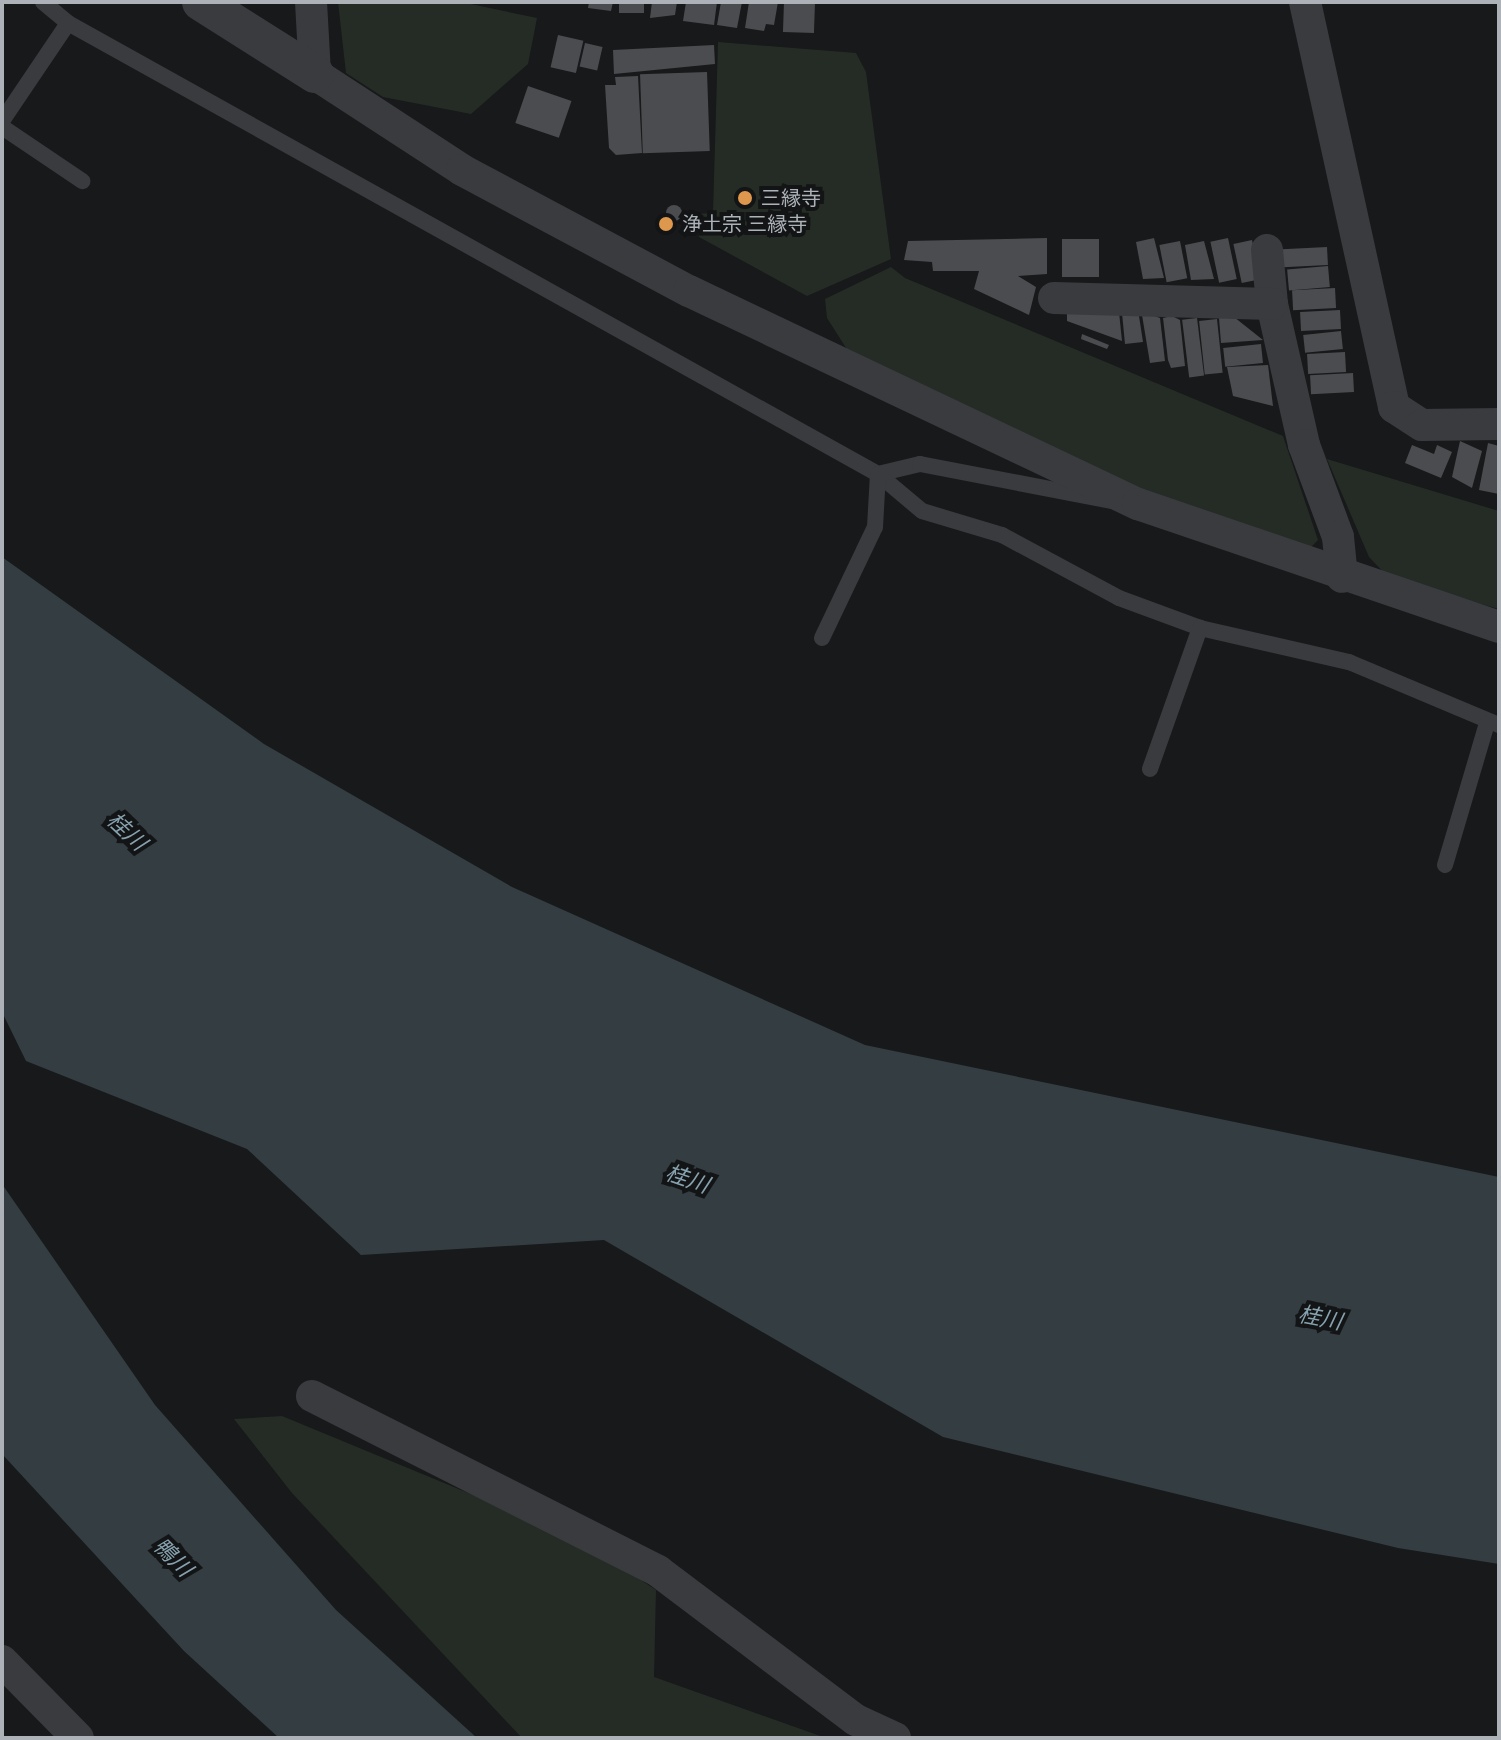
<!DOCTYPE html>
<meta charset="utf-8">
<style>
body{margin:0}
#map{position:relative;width:1501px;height:1740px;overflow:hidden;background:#18191a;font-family:"Nunito Sans","Noto Sans JP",sans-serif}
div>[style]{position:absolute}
.green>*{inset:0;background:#252c25}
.water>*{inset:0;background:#333d42}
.building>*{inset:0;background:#4a4c4f;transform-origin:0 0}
.round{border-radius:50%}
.service>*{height:16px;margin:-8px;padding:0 8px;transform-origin:8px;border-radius:8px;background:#3a3b3f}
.minor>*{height:32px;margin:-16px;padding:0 16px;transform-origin:16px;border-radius:16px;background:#3a3b3f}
.tertiary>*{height:38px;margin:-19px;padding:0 19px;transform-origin:19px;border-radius:19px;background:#3a3b3f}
.dots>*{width:22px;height:22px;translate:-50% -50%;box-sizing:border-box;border:4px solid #131415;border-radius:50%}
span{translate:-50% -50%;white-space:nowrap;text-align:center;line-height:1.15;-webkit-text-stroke:8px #131415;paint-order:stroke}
.poi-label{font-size:20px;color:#acb2b8}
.left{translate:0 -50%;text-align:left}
.water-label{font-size:22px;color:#87a2af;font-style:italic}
.frame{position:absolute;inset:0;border:4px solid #acb2b8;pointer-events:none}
</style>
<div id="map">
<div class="green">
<i style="clip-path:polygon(338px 2px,461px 2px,537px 18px,528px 64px,471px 114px,383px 97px,346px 73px)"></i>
<i style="clip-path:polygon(718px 42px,856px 53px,866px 72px,891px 259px,807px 296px,699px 237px,698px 214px,713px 213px)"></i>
<i style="clip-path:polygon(891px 267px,905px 278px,1283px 436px,1318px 540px,1305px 553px,1142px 490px,848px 351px,827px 318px,825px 299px)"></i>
<i style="clip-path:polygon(1327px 459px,1499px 511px,1499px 609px,1390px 579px,1369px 557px)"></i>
<i style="clip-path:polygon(282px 1416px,577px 1538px,656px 1590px,654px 1677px,826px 1738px,522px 1738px,292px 1493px,234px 1419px)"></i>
</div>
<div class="water">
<i style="clip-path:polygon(2px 557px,264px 744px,512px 887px,865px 1045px,1499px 1177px,1499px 1564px,1398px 1548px,943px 1437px,604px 1240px,361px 1255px,247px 1149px,26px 1061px,2px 1012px)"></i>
<i style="clip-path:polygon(2px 1184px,155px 1405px,336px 1610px,477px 1738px,279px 1738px,184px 1651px,2px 1454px)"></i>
</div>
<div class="building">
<i style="clip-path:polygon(589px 2px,613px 2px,611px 11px,588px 8px)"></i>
<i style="left:619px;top:2px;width:25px;height:11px"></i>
<i style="clip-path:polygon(652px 2px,677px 2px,675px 15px,650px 18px)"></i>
<i style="clip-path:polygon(686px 2px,717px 2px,714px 25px,683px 21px)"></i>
<i style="clip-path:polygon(721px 2px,742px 2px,737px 28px,717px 25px)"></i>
<i style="clip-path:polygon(749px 2px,778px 2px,774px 25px,766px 24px,764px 31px,745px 28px)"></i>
<i style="left:784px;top:2px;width:31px;height:30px;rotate:2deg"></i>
<i style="left:558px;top:35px;width:26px;height:33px;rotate:13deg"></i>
<i style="left:585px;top:43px;width:18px;height:24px;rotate:13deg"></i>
<i style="clip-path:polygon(714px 45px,715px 64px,614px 74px,613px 50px)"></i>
<i style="left:707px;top:72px;width:79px;height:67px;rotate:88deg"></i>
<i style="clip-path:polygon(638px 76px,642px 153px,616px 155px,609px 148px,605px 85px,616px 85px,615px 77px)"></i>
<i style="left:528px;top:86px;width:46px;height:39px;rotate:19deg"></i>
<i class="round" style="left:666px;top:205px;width:16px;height:16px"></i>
<i style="clip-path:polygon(1047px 238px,1047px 274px,1018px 276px,1036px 287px,1029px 315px,974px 289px,979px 271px,933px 271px,932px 262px,904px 260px,908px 241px)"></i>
<i style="clip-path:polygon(1154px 238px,1164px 278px,1143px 279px,1136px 242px)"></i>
<i style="left:1228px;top:238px;width:42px;height:18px;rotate:78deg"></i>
<i style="left:1062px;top:239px;width:37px;height:38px"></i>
<i style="left:1252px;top:240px;width:40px;height:19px;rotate:78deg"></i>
<i style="left:1180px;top:241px;width:38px;height:21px;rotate:79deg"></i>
<i style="clip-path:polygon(1204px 241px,1214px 279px,1191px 280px,1185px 245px)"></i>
<i style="left:1327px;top:247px;width:18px;height:45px;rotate:87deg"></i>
<i style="left:1328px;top:266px;width:21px;height:41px;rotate:85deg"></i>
<i style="left:1335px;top:288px;width:20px;height:43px;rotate:87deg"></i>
<i style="left:1340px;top:310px;width:19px;height:40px;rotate:87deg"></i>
<i style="clip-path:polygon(1067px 312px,1119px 312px,1122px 341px,1067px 321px)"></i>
<i style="clip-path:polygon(1130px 312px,1139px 316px,1143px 342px,1125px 344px,1122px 313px)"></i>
<i style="clip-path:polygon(1149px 314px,1160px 318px,1165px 361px,1150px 363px,1142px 315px)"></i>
<i style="clip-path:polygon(1172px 316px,1180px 320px,1185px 366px,1171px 368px,1168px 360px,1163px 318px)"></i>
<i style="clip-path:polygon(1234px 317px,1263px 340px,1221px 343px,1219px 318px)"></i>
<i style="left:1197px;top:318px;width:58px;height:15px;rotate:83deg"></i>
<i style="left:1217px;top:319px;width:54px;height:18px;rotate:84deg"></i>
<i style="left:1341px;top:331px;width:18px;height:38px;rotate:84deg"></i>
<i style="clip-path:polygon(1082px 334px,1109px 345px,1107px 349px,1081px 339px)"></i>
<i style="left:1261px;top:344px;width:19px;height:38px;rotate:84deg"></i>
<i style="left:1345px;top:352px;width:20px;height:38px;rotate:87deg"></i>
<i style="clip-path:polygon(1268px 365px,1273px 406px,1233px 396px,1227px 367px)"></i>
<i style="left:1353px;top:373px;width:19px;height:43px;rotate:87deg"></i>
<i style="clip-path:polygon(1460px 441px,1482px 451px,1472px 488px,1452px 477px)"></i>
<i style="clip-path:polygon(1488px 443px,1499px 446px,1499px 494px,1479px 490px)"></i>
<i style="clip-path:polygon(1412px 445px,1434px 454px,1437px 445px,1452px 452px,1441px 478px,1405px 463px)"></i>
</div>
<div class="service">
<i style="left:43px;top:2px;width:33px;rotate:40deg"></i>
<i style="left:68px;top:23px;width:927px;rotate:29.11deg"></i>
<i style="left:878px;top:474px;width:57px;rotate:40.1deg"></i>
<i style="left:922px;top:511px;width:84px;rotate:16.7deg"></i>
<i style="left:1002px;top:535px;width:133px;rotate:28.3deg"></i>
<i style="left:1119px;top:598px;width:86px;rotate:20.3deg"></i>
<i style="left:1200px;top:628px;width:153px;rotate:12.9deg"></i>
<i style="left:1349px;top:662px;width:163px;rotate:22.8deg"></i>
<i style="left:2px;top:121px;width:118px;rotate:-56deg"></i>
<i style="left:2px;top:127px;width:97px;rotate:34deg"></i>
<i style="left:822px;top:638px;width:123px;rotate:-64.5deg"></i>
<i style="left:875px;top:527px;width:53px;rotate:-86.8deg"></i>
<i style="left:878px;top:474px;width:43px;rotate:-13.4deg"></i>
<i style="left:920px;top:464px;width:196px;rotate:10.9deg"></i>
<i style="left:1150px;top:769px;width:150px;rotate:-70.5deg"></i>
<i style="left:1445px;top:865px;width:148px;rotate:-73.5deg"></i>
</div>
<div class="minor">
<i style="left:311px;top:2px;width:72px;rotate:86.8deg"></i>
<i style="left:315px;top:74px;width:176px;rotate:33.1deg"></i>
<i style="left:462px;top:170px;width:257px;rotate:28.1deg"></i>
<i style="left:689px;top:291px;width:497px;rotate:25.4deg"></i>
<i style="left:1138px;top:504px;width:381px;rotate:18.8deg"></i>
<i style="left:1305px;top:2px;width:415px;rotate:77.6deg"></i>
<i style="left:1394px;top:407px;width:33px;rotate:33deg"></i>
<i style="left:1422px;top:425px;width:77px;rotate:-0.7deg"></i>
<i style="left:1267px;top:250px;width:54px;rotate:84.7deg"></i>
<i style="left:1272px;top:304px;width:145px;rotate:77.2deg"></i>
<i style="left:1304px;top:445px;width:98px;rotate:69.7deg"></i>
<i style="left:1338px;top:537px;width:40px;rotate:84.3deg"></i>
<i style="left:1054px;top:298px;width:218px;rotate:1.6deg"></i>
<i style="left:312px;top:1396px;width:388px;rotate:26.8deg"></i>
<i style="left:658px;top:1571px;width:248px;rotate:37deg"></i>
<i style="left:856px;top:1720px;width:43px;rotate:24.8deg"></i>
<i style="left:2px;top:1661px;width:108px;rotate:45.4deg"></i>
</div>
<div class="tertiary">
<i style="left:201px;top:2px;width:135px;rotate:32.3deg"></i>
</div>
<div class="dots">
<i style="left:745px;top:198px;background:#dd984d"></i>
<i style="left:666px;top:224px;background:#dd984d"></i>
</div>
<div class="poi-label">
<span class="left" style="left:761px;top:198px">三縁寺</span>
<span class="left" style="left:682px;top:224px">浄土宗 三縁寺</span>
</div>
<div class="water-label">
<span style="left:126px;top:832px;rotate:43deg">桂川</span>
<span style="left:687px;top:1180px;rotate:19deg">桂川</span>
<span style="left:1320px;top:1319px;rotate:11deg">桂川</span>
<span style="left:172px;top:1558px;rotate:45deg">鴨川</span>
</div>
<div class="frame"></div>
</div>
